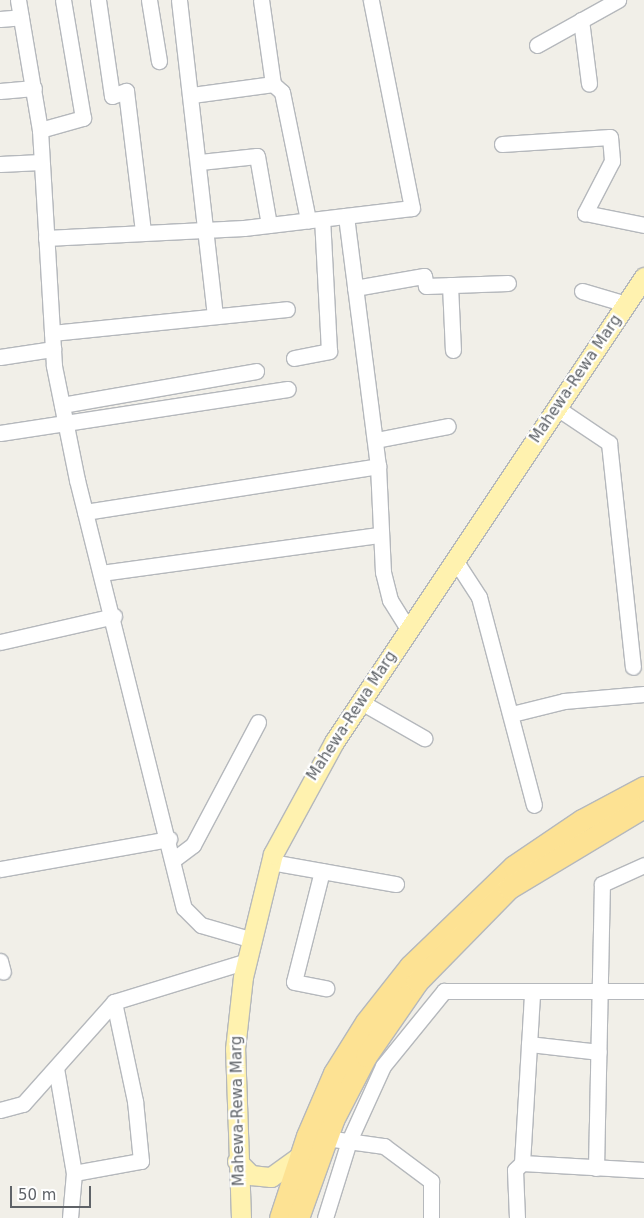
<!DOCTYPE html>
<style>
body{margin:0}
#map{position:relative;width:644px;height:1218px;overflow:hidden;background:#f1efe8;font-family:"DejaVu Sans",sans-serif}
div>[style]{position:absolute}
.roads{filter:drop-shadow(1px 0 #b5b8bc) drop-shadow(-1px 0 #b5b8bc) drop-shadow(0 1px #b5b8bc) drop-shadow(0 -1px #b5b8bc)}
.minor>*{height:15px;margin:-7.5px;padding:0 7.5px;transform-origin:7.5px;border-radius:7.5px;background:#fff}
.major>*{height:19px;margin:-9.5px;padding:0 9.5px;transform-origin:9.5px;border-radius:9.5px;background:#fff2af}
.highway>*{height:21px;margin:-10.5px;padding:0 10.5px;transform-origin:10.5px;border-radius:10.5px;background:#fde293}
span{translate:-50% -50%;white-space:nowrap;text-align:center;line-height:1.15;-webkit-text-stroke:4.5px #fff;paint-order:stroke}
.street-label{font-size:15px;color:#5f6368}
.scale{position:absolute;left:10px;top:1186px;width:81px;height:22px;box-sizing:border-box;border:2px solid #5f6368;border-top:0;padding-left:6px;font-size:15px;line-height:18px;white-space:nowrap;color:#5f6368;-webkit-text-stroke:4px #fff;paint-order:stroke}
</style>
<div id="map">
<div class="roads">
<div class="minor">
<i style="left:18px;top:0;width:132px;rotate:80.4deg"></i>
<i style="left:40px;top:130px;width:236px;rotate:86.6deg"></i>
<i style="left:54px;top:366px;width:116px;rotate:78.6deg"></i>
<i style="left:77px;top:480px;width:441px;rotate:76deg"></i>
<i style="left:184px;top:908px;width:24px;rotate:45deg"></i>
<i style="left:201px;top:925px;width:54px;rotate:16.1deg"></i>
<i style="left:98px;top:0;width:97px;rotate:81.7deg"></i>
<i style="left:112px;top:96px;width:15px;rotate:-20deg"></i>
<i style="left:126px;top:91px;width:142px;rotate:83.1deg"></i>
<i style="left:149px;top:0;width:62px;rotate:80.7deg"></i>
<i style="left:179px;top:0;width:317px;rotate:83.5deg"></i>
<i style="left:0;top:19px;width:21px;rotate:-5deg"></i>
<i style="left:581px;top:20px;width:64px;rotate:82.8deg"></i>
<i style="left:537px;top:45px;width:93px;rotate:-29.1deg"></i>
<i style="left:273px;top:84px;width:12px;rotate:42deg"></i>
<i style="left:282px;top:92px;width:131px;rotate:78.5deg"></i>
<i style="left:0;top:91px;width:34px;rotate:-5deg"></i>
<i style="left:192px;top:95px;width:82px;rotate:-7.7deg"></i>
<i style="left:273px;top:84px;width:85px;rotate:-98.1deg"></i>
<i style="left:40px;top:130px;width:45px;rotate:-15.6deg"></i>
<i style="left:83px;top:118px;width:120px;rotate:-99.6deg"></i>
<i style="left:502px;top:144px;width:108px;rotate:-3.7deg"></i>
<i style="left:610px;top:137px;width:24px;rotate:85deg"></i>
<i style="left:612px;top:161px;width:59px;rotate:117.4deg"></i>
<i style="left:585px;top:213px;width:60px;rotate:11.5deg"></i>
<i style="left:200px;top:162px;width:57px;rotate:-6deg"></i>
<i style="left:257px;top:156px;width:70px;rotate:80.1deg"></i>
<i style="left:0;top:164px;width:41px;rotate:-2.8deg"></i>
<i style="left:46px;top:238px;width:198px;rotate:-2.9deg"></i>
<i style="left:244px;top:228px;width:169px;rotate:-6.8deg"></i>
<i style="left:412px;top:208px;width:212px;rotate:-101.2deg"></i>
<i style="left:450px;top:285px;width:65px;rotate:87.4deg"></i>
<i style="left:355px;top:288px;width:70px;rotate:-9.9deg"></i>
<i style="left:424px;top:276px;width:10px;rotate:79deg"></i>
<i style="left:426px;top:286px;width:82px;rotate:-2.1deg"></i>
<i style="left:582px;top:291px;width:46px;rotate:16.5deg"></i>
<i style="left:52px;top:333px;width:236px;rotate:-5.8deg"></i>
<i style="left:0;top:357px;width:54px;rotate:-8.6deg"></i>
<i style="left:294px;top:358px;width:36px;rotate:-11deg"></i>
<i style="left:329px;top:351px;width:132px;rotate:-93deg"></i>
<i style="left:62px;top:405px;width:197px;rotate:-9.9deg"></i>
<i style="left:557px;top:408px;width:63px;rotate:33.9deg"></i>
<i style="left:609px;top:443px;width:225px;rotate:83.9deg"></i>
<i style="left:0;top:433px;width:291px;rotate:-8.7deg"></i>
<i style="left:376px;top:440px;width:73px;rotate:-11deg"></i>
<i style="left:378px;top:466px;width:106px;rotate:87.3deg"></i>
<i style="left:383px;top:572px;width:29px;rotate:76deg"></i>
<i style="left:390px;top:600px;width:36px;rotate:58deg"></i>
<i style="left:85px;top:512px;width:297px;rotate:-8.9deg"></i>
<i style="left:378px;top:466px;width:252px;rotate:-97.3deg"></i>
<i style="left:455px;top:560px;width:44px;rotate:57deg"></i>
<i style="left:479px;top:597px;width:215px;rotate:75.2deg"></i>
<i style="left:101px;top:573px;width:282px;rotate:-7.8deg"></i>
<i style="left:0;top:642px;width:117px;rotate:-12.8deg"></i>
<i style="left:361px;top:702px;width:73px;rotate:29.7deg"></i>
<i style="left:512px;top:714px;width:54px;rotate:-14deg"></i>
<i style="left:564px;top:701px;width:80px;rotate:-5deg"></i>
<i style="left:173px;top:860px;width:25px;rotate:-37deg"></i>
<i style="left:193px;top:845px;width:139px;rotate:-62.1deg"></i>
<i style="left:271px;top:862px;width:127px;rotate:10deg"></i>
<i style="left:0;top:869px;width:172px;rotate:-10.1deg"></i>
<i style="left:322px;top:871px;width:114px;rotate:104.2deg"></i>
<i style="left:294px;top:982px;width:33px;rotate:11deg"></i>
<i style="left:0;top:961px;width:11px;rotate:75deg"></i>
<i style="left:529px;top:1044px;width:70px;rotate:6.5deg"></i>
<i style="left:56px;top:1068px;width:107px;rotate:80.3deg"></i>
<i style="left:74px;top:1173px;width:45px;rotate:95.1deg"></i>
<i style="left:0;top:1110px;width:24px;rotate:-15deg"></i>
<i style="left:23px;top:1104px;width:137px;rotate:-48.3deg"></i>
<i style="left:114px;top:1002px;width:139px;rotate:-17.1deg"></i>
<i style="left:326px;top:1138px;width:59px;rotate:7.9deg"></i>
<i style="left:384px;top:1146px;width:59px;rotate:36.7deg"></i>
<i style="left:431px;top:1181px;width:37px;rotate:90deg"></i>
<i style="left:522px;top:1163px;width:122px;rotate:3.3deg"></i>
<i style="left:596px;top:1168px;width:284px;rotate:-88.8deg"></i>
<i style="left:602px;top:884px;width:46px;rotate:-24.3deg"></i>
<i style="left:74px;top:1173px;width:68px;rotate:-10.2deg"></i>
<i style="left:141px;top:1161px;width:60px;rotate:-95.7deg"></i>
<i style="left:135px;top:1101px;width:101px;rotate:-102deg"></i>
<i style="left:325px;top:1218px;width:81px;rotate:-72.7deg"></i>
<i style="left:349px;top:1141px;width:82px;rotate:-65.6deg"></i>
<i style="left:383px;top:1066px;width:97px;rotate:-50.9deg"></i>
<i style="left:444px;top:991px;width:200px"></i>
<i style="left:517px;top:1218px;width:48px;rotate:-92.4deg"></i>
<i style="left:515px;top:1170px;width:10px;rotate:-45deg"></i>
<i style="left:522px;top:1163px;width:169px;rotate:-86.6deg"></i>
</div>
<div class="major">
<i style="left:237px;top:1161px;width:20px;rotate:45deg"></i>
<i style="left:251px;top:1175px;width:20px;rotate:6deg"></i>
<i style="left:271px;top:1177px;width:36px;rotate:-36deg"></i>
<i style="left:241px;top:1218px;width:169px;rotate:-92deg"></i>
<i style="left:235px;top:1049px;width:72px;rotate:-83.7deg"></i>
<i style="left:243px;top:977px;width:127px;rotate:-76.3deg"></i>
<i style="left:273px;top:854px;width:128px;rotate:-61.4deg"></i>
<i style="left:334px;top:742px;width:559px;rotate:-56.31deg"></i>
</div>
<div class="highway">
<i style="left:280px;top:1218px;width:86px;rotate:-71.8deg"></i>
<i style="left:307px;top:1136px;width:69px;rotate:-66.8deg"></i>
<i style="left:334px;top:1073px;width:60px;rotate:-57.9deg"></i>
<i style="left:366px;top:1022px;width:71px;rotate:-51.8deg"></i>
<i style="left:410px;top:966px;width:144px;rotate:-43.9deg"></i>
<i style="left:514px;top:866px;width:82px;rotate:-34.1deg"></i>
<i style="left:582px;top:820px;width:70px;rotate:-28deg"></i>
<i style="left:298px;top:1218px;width:104px;rotate:-70.3deg"></i>
<i style="left:333px;top:1120px;width:72px;rotate:-62.7deg"></i>
<i style="left:366px;top:1056px;width:90px;rotate:-55.4deg"></i>
<i style="left:417px;top:982px;width:132px;rotate:-45.6deg"></i>
<i style="left:509px;top:888px;width:157px;rotate:-31deg"></i>
</div>
</div>
<div class="street-label">
<span style="left:576px;top:379px;rotate:-56deg">Mahewa-Rewa Marg</span>
<span style="left:352px;top:716px;rotate:-57deg">Mahewa-Rewa Marg</span>
<span style="left:238px;top:1111px;rotate:-91deg">Mahewa-Rewa Marg</span>
</div>
<div class="scale">50 m</div>
</div>
